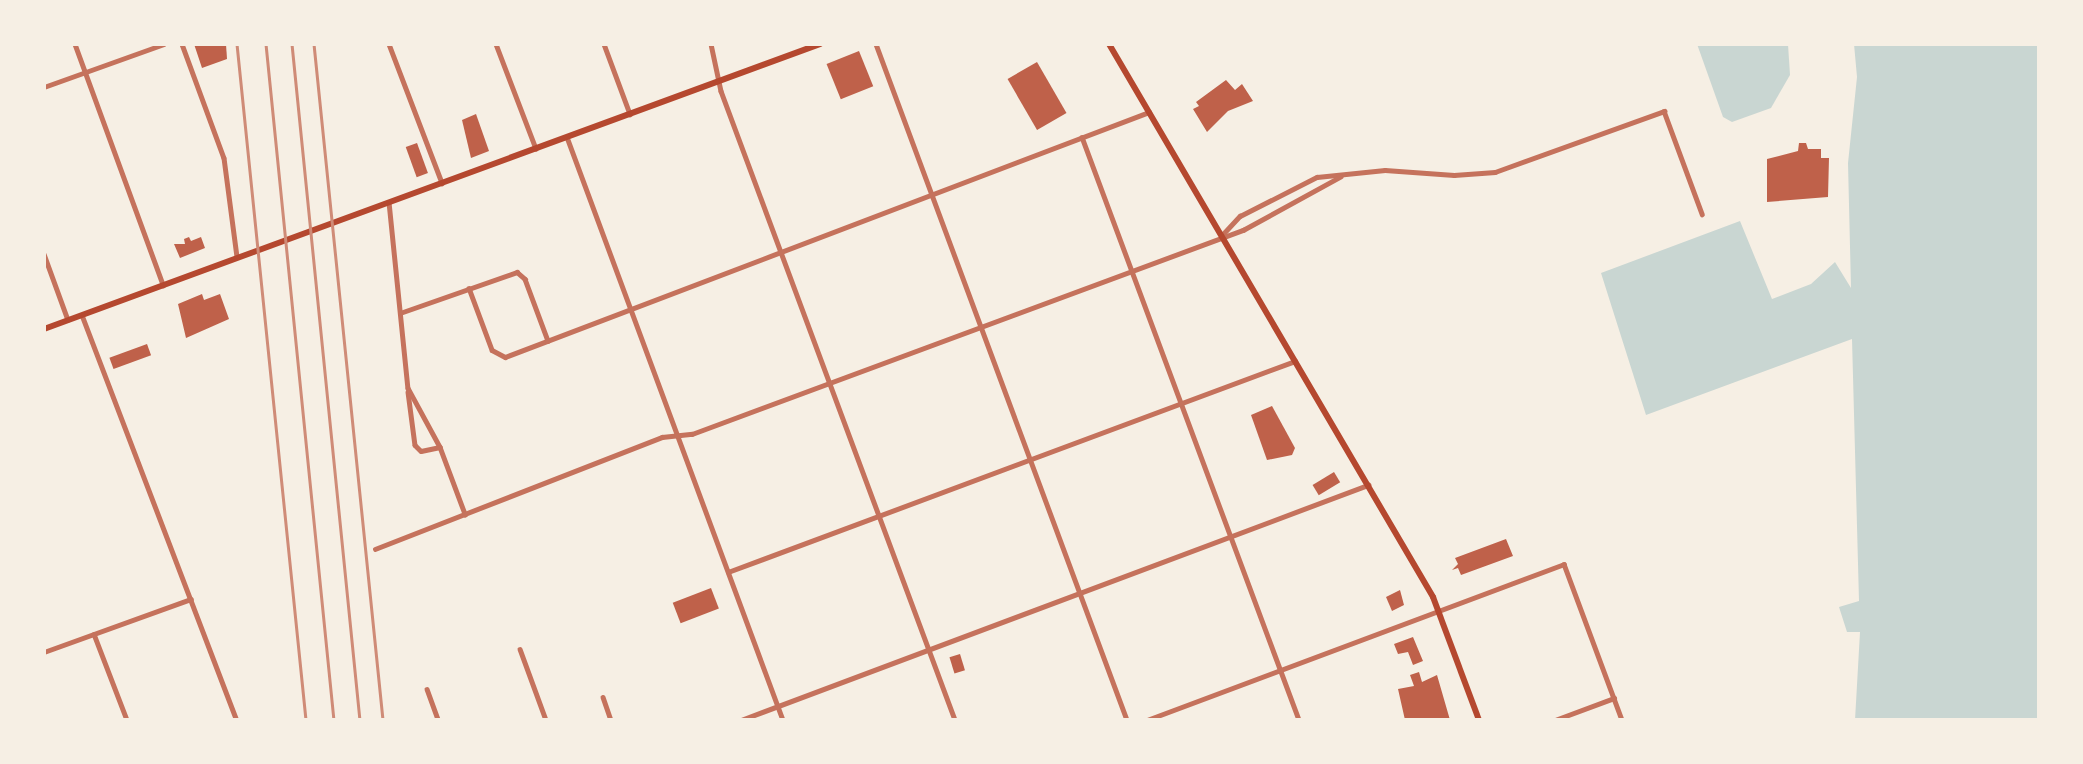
<!DOCTYPE html>
<style>
body{margin:0}
#map{position:relative;width:2083px;height:764px;overflow:hidden;background:#f6efe4;font-family:"Roboto Serif",serif}
div>[style]{position:absolute}
.water>*{inset:0;background:#c9d6d2}
.building>*{inset:0;background:#bf614a;transform-origin:0 0}
.minor>*{height:4.5px;margin:-2.25px;padding:0 2.25px;transform-origin:2.25px;border-radius:2.25px;background:#c5725c}
.secondary>*{height:6px;margin:-3px;padding:0 3px;transform-origin:3px;border-radius:3px;background:#b5482f}
.rail>*{height:2.5px;margin:-1.25px;padding:0 1.25px;transform-origin:1.25px;border-radius:1.25px;background:#cf8b77}
span{translate:-50% -50%;white-space:nowrap;text-align:center;line-height:1.15;-webkit-text-stroke:7px #f6efe4;paint-order:stroke}
.frame{position:absolute;inset:0;border:46px solid #f6efe4;pointer-events:none}
</style>
<div id="map">
<div class="water">
<i style="clip-path:polygon(1697px 44px,1788px 44px,1790px 75px,1771px 108px,1732px 122px,1723px 117px)"></i>
<i style="clip-path:polygon(1854px 44px,2039px 44px,2039px 720px,1855px 720px,1860px 632px,1847px 632px,1839px 607px,1859px 601px,1852px 339px,1646px 415px,1601px 273px,1740px 221px,1772px 299px,1811px 284px,1835px 262px,1851px 288px,1848px 163px,1857px 77px)"></i>
</div>
<div class="building">
<i style="clip-path:polygon(194px 44px,226px 44px,227px 59px,202px 68px)"></i>
<i style="left:859px;top:51px;width:38px;height:35px;rotate:68deg"></i>
<i style="left:1037px;top:62px;width:59px;height:34px;rotate:60deg"></i>
<i style="clip-path:polygon(1226px 80px,1235px 90px,1242px 84px,1253px 101px,1228px 111px,1207px 132px,1193px 109px,1199px 106px,1196px 102px)"></i>
<i style="clip-path:polygon(476px 114px,489px 151px,471px 158px,462px 120px)"></i>
<i style="left:417px;top:143px;width:32px;height:12px;rotate:70deg"></i>
<i style="clip-path:polygon(1799px 143px,1806px 143px,1808px 149px,1821px 149px,1821px 158px,1829px 158px,1828px 197px,1767px 202px,1767px 159px,1798px 151px)"></i>
<i style="clip-path:polygon(189px 237px,191px 241px,201px 237px,205px 248px,180px 258px,174px 244px,185px 244px,184px 239px)"></i>
<i style="clip-path:polygon(202px 294px,204px 300px,220px 294px,229px 319px,186px 338px,178px 304px)"></i>
<i style="left:147px;top:344px;width:12px;height:40px;rotate:70deg"></i>
<i style="clip-path:polygon(1272px 406px,1295px 448px,1292px 455px,1267px 460px,1251px 415px)"></i>
<i style="left:1334px;top:472px;width:12px;height:25px;rotate:59deg"></i>
<i style="clip-path:polygon(1506px 539px,1513px 556px,1461px 575px,1458px 568px,1452px 570px,1458px 564px,1455px 558px)"></i>
<i style="left:711px;top:588px;width:22px;height:41px;rotate:69deg"></i>
<i style="clip-path:polygon(1400px 590px,1404px 605px,1392px 611px,1386px 597px)"></i>
<i style="clip-path:polygon(1413px 637px,1423px 661px,1413px 665px,1408px 652px,1398px 654px,1394px 644px)"></i>
<i style="left:960px;top:654px;width:17px;height:11px;rotate:73deg"></i>
<i style="clip-path:polygon(1419px 672px,1422px 682px,1437px 675px,1450px 720px,1405px 720px,1398px 689px,1414px 686px,1410px 675px)"></i>
</div>
<div class="minor">
<i style="left:75px;top:44px;width:257px;rotate:69.9deg"></i>
<i style="left:182px;top:44px;width:121px;rotate:69.8deg"></i>
<i style="left:224px;top:158px;width:100px;rotate:82.5deg"></i>
<i style="left:389px;top:44px;width:149px;rotate:69.1deg"></i>
<i style="left:496px;top:44px;width:112px;rotate:69.1deg"></i>
<i style="left:604px;top:44px;width:75px;rotate:69.6deg"></i>
<i style="left:711px;top:44px;width:48px;rotate:78deg"></i>
<i style="left:721px;top:91px;width:671px;rotate:69.59deg"></i>
<i style="left:876px;top:44px;width:721px;rotate:69.63deg"></i>
<i style="left:44px;top:87px;width:127px;rotate:-19.7deg"></i>
<i style="left:567px;top:137px;width:622px;rotate:69.67deg"></i>
<i style="left:1082px;top:137px;width:622px;rotate:69.58deg"></i>
<i style="left:389px;top:202px;width:187px;rotate:84.2deg"></i>
<i style="left:408px;top:388px;width:67px;rotate:61.5deg"></i>
<i style="left:440px;top:447px;width:72px;rotate:69.5deg"></i>
<i style="left:1222px;top:235px;width:26px;rotate:-47deg"></i>
<i style="left:1240px;top:216px;width:86px;rotate:-26.9deg"></i>
<i style="left:1317px;top:177px;width:68px;rotate:-5.9deg"></i>
<i style="left:1385px;top:170px;width:69px;rotate:4.1deg"></i>
<i style="left:1454px;top:175px;width:41px;rotate:-4.2deg"></i>
<i style="left:1495px;top:172px;width:180px;rotate:-19.8deg"></i>
<i style="left:1664px;top:111px;width:110px;rotate:69.7deg"></i>
<i style="left:44px;top:254px;width:70px;rotate:70deg"></i>
<i style="left:469px;top:288px;width:66px;rotate:69.6deg"></i>
<i style="left:492px;top:350px;width:15px;rotate:28deg"></i>
<i style="left:505px;top:357px;width:689px;rotate:-20.83deg"></i>
<i style="left:400px;top:313px;width:124px;rotate:-19.3deg"></i>
<i style="left:517px;top:272px;width:11px;rotate:41deg"></i>
<i style="left:525px;top:279px;width:66px;rotate:69.6deg"></i>
<i style="left:82px;top:315px;width:434px;rotate:69.1deg"></i>
<i style="left:408px;top:392px;width:53px;rotate:82.5deg"></i>
<i style="left:415px;top:445px;width:8px;rotate:45deg"></i>
<i style="left:421px;top:451px;width:19px;rotate:-12deg"></i>
<i style="left:375px;top:549px;width:308px;rotate:-21.3deg"></i>
<i style="left:662px;top:437px;width:30px;rotate:-6deg"></i>
<i style="left:692px;top:434px;width:588px;rotate:-20.32deg"></i>
<i style="left:1243px;top:230px;width:111px;rotate:-28.7deg"></i>
<i style="left:728px;top:572px;width:605px;rotate:-20.41deg"></i>
<i style="left:94px;top:634px;width:92px;rotate:69deg"></i>
<i style="left:520px;top:649px;width:76px;rotate:69.9deg"></i>
<i style="left:44px;top:652px;width:156px;rotate:-19.8deg"></i>
<i style="left:427px;top:689px;width:33px;rotate:70deg"></i>
<i style="left:603px;top:697px;width:24px;rotate:71deg"></i>
<i style="left:741px;top:720px;width:670px;rotate:-20.55deg"></i>
<i style="left:1147px;top:720px;width:445px;rotate:-20.5deg"></i>
<i style="left:1564px;top:564px;width:166px;rotate:69.6deg"></i>
<i style="left:1555px;top:720px;width:63px;rotate:-20.4deg"></i>
</div>
<div class="secondary">
<i style="left:1109px;top:44px;width:641px;rotate:59.63deg"></i>
<i style="left:1433px;top:597px;width:131px;rotate:69.5deg"></i>
<i style="left:44px;top:329px;width:827px;rotate:-20.17deg"></i>
</div>
<div class="rail">
<i style="left:237px;top:44px;width:680px;rotate:84.17deg"></i>
<i style="left:266px;top:44px;width:679px;rotate:84.26deg"></i>
<i style="left:292px;top:44px;width:679px;rotate:84.26deg"></i>
<i style="left:314px;top:44px;width:680px;rotate:84.17deg"></i>
</div>
<div class="frame"></div>
</div>
